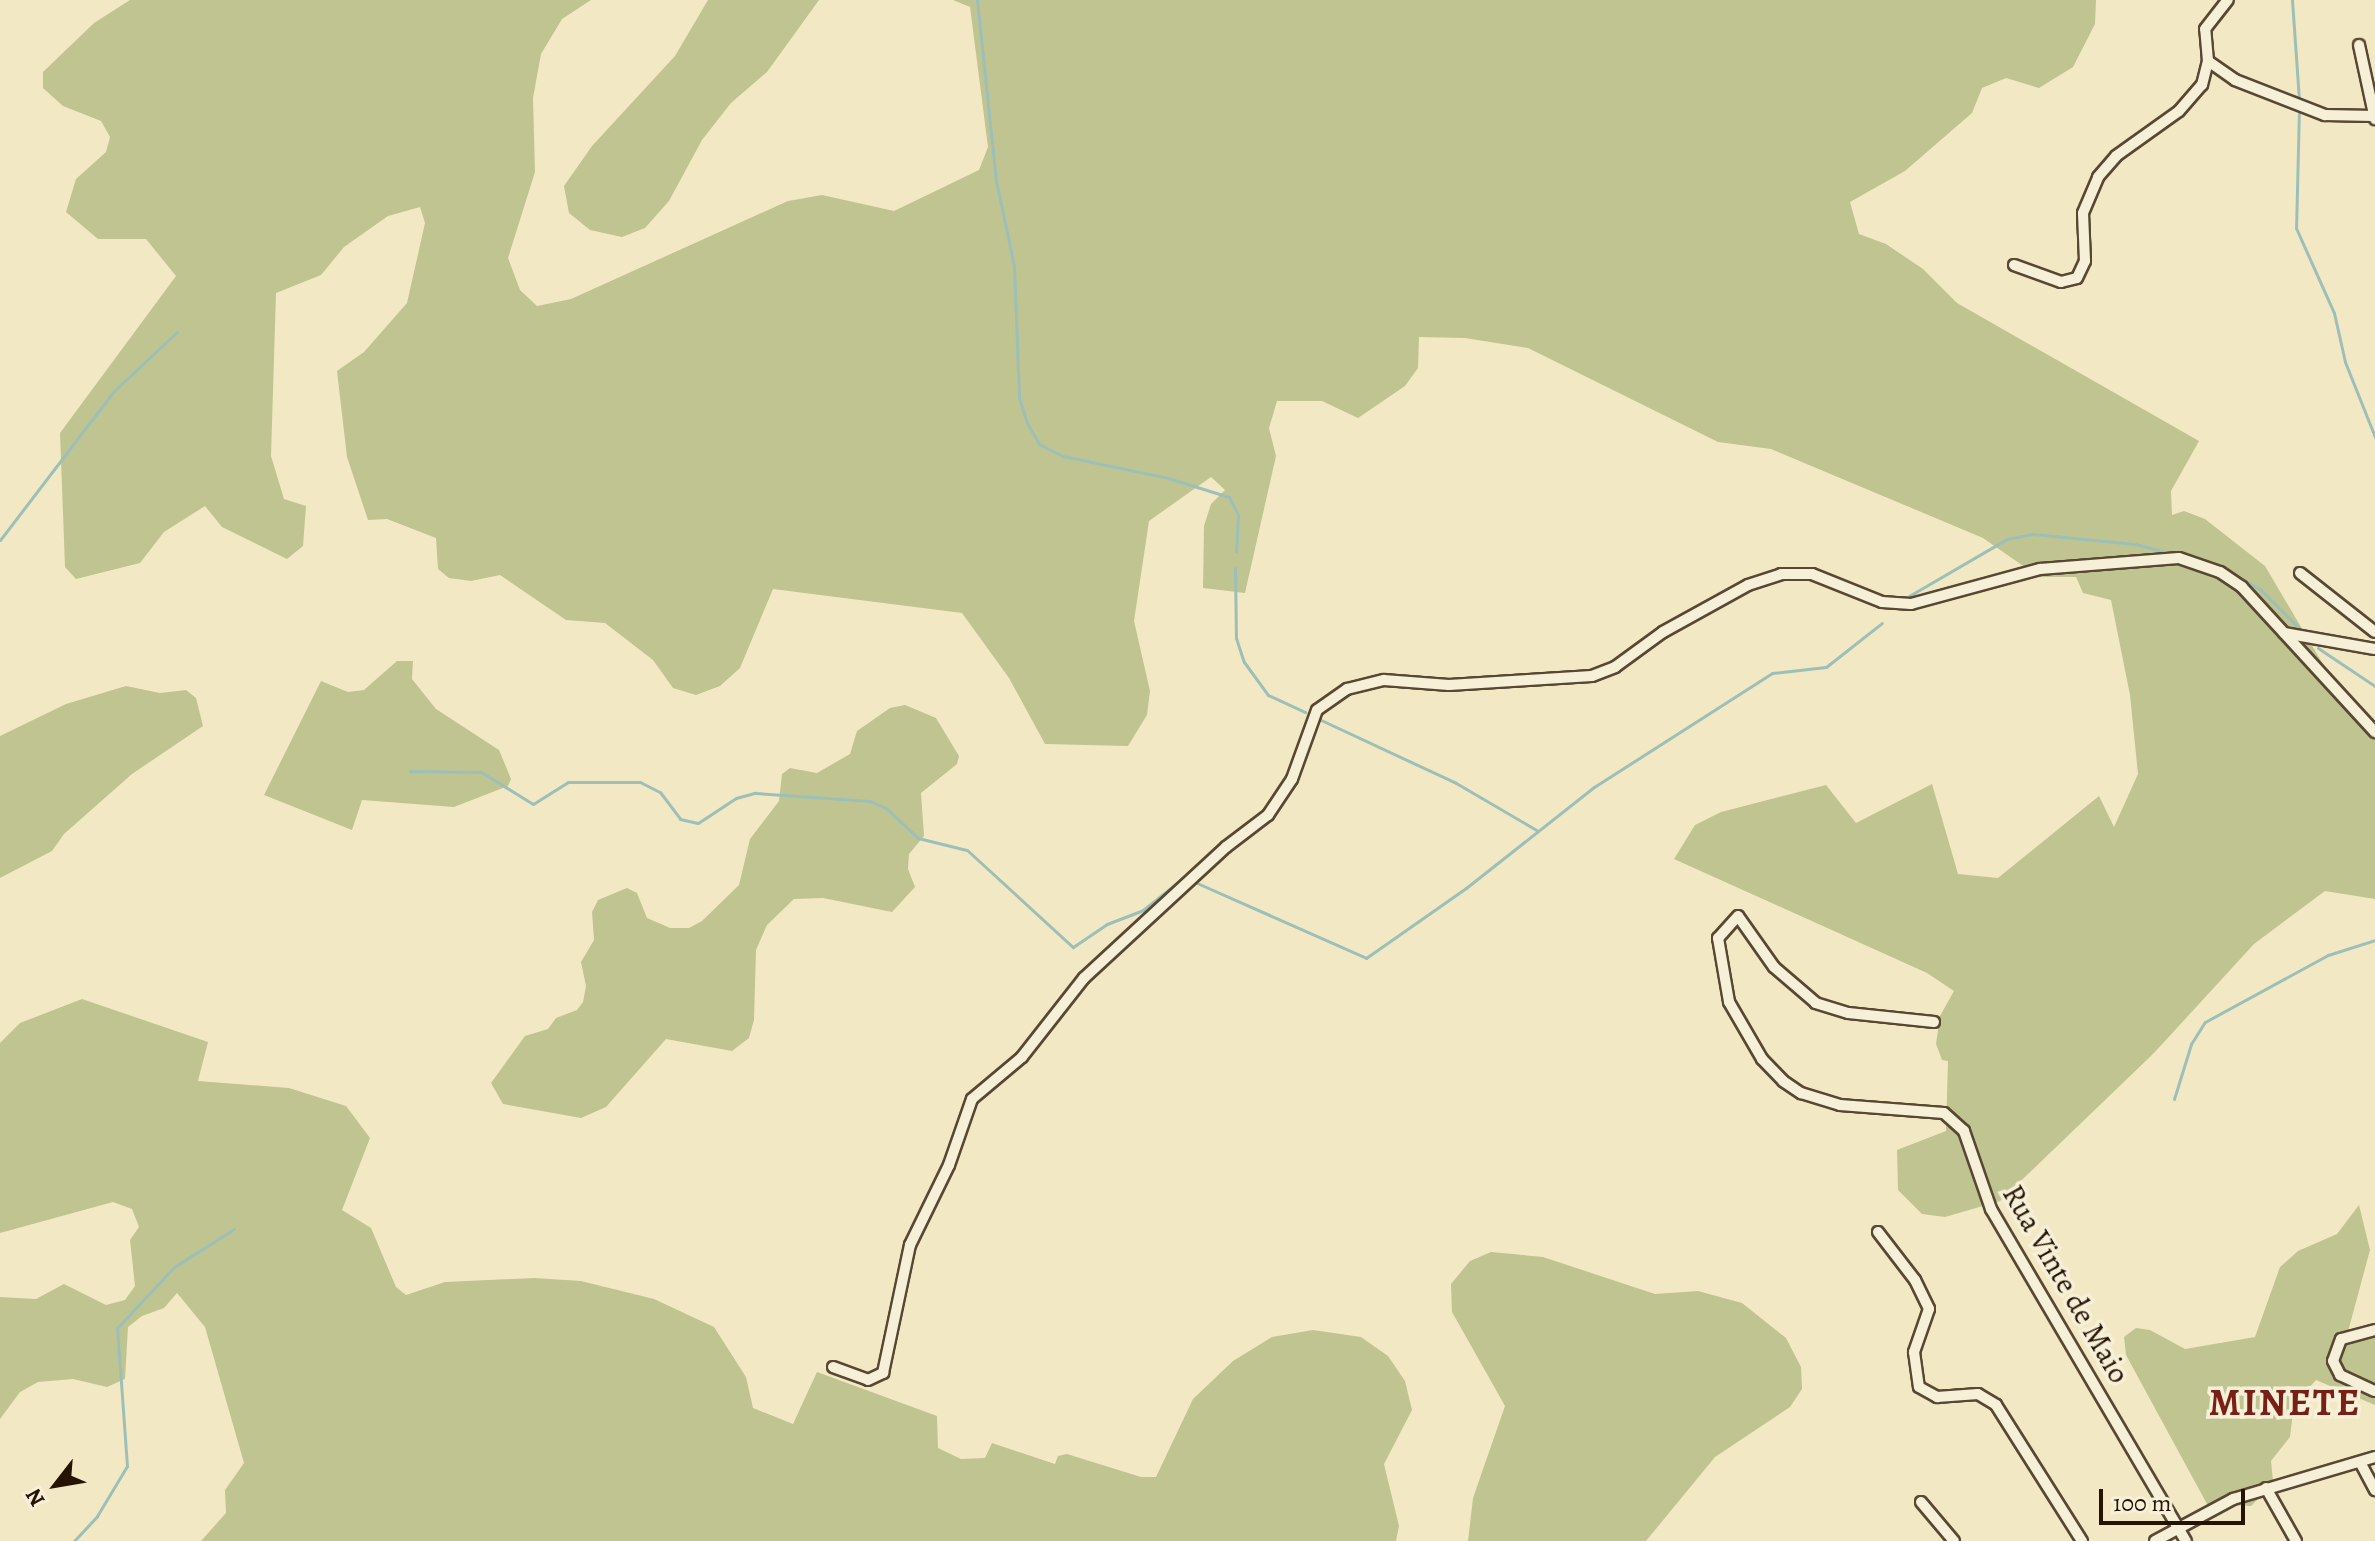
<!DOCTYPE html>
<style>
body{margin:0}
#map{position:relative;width:2375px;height:1541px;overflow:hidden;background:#f3e8c4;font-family:Alegreya,serif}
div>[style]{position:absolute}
.green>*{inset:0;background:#c0c491}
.stream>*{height:3px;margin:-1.5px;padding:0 1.5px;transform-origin:1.5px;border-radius:1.5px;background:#9cc0b8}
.roads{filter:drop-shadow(2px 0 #584833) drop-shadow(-2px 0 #584833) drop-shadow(0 2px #584833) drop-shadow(0 -2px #584833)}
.street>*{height:10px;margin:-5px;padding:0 5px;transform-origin:5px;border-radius:5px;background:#f7f0d9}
span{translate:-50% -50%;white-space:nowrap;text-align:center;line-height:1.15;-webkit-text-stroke:7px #f7f0d9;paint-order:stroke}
.street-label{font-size:30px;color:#251303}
.district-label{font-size:38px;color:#7a1f14;font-weight:700;letter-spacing:2px}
.north{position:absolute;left:16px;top:1445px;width:80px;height:80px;-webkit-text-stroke:6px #f7f0d9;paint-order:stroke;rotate:239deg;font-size:22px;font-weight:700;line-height:32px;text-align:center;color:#251303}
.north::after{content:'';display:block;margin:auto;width:28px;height:36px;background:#251303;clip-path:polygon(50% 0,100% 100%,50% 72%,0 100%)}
.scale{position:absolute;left:2099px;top:1489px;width:146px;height:36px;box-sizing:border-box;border:4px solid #251303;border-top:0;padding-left:10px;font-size:24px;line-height:28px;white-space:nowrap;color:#251303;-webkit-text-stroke:6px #f7f0d9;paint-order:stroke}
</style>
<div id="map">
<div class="green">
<i style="clip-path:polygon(130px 0,591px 0,562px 19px,541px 54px,533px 98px,535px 172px,508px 258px,520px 290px,537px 306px,571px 299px,788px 201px,822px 195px,894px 211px,979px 170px,988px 147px,970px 7px,953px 0,2096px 0,2095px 24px,2073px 67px,2039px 88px,2006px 78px,1982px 88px,1972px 113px,1905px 171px,1850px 202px,1859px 234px,1886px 244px,1923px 269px,1957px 303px,2199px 441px,2171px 491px,2172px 515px,2184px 511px,2205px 519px,2265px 566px,2327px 671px,2375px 732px,2375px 899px,2325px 891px,2254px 944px,2154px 1053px,2000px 1201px,1945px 1217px,1922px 1214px,1898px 1190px,1897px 1150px,1946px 1131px,1948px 1061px,1942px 1060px,1936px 1044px,1940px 1016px,1954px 991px,1927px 973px,1674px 859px,1695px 825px,1721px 812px,1826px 785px,1856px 823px,1932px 784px,1958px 874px,1998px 878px,2099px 796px,2114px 827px,2138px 774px,2130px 695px,2111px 600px,2083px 593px,2076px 577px,2039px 577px,1983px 538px,1771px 449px,1718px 442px,1528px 348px,1465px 338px,1419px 337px,1418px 368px,1405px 386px,1358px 418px,1322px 401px,1277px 401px,1269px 428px,1276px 456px,1245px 593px,1203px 588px,1204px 526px,1211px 504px,1225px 490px,1211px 477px,1149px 521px,1134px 621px,1150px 691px,1147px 715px,1128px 746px,1045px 744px,1009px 678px,962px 613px,773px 589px,740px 668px,720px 686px,696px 695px,673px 688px,653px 660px,605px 623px,566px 620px,500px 575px,471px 581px,449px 578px,438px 569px,436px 538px,387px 519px,368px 520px,347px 457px,337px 371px,364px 352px,407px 303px,425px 223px,420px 207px,388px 216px,344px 247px,321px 275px,276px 293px,271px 456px,284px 499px,306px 506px,303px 546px,287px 559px,222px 527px,205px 506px,164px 532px,140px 563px,76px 579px,65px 567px,60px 433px,176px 276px,146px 239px,98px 239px,66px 212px,76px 179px,106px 152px,110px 137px,101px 121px,63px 106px,43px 88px,43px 72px,94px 23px)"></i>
<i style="clip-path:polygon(708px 0,819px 0,767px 72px,731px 103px,702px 140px,669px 201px,645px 228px,622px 237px,590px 230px,569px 213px,564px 186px,592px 146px,675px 56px)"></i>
<i style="clip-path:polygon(397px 661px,413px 661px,412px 679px,436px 709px,499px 750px,511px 779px,508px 786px,454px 807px,362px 800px,352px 830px,264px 795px,321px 681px,348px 692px,364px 690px)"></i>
<i style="clip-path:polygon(126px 686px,160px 693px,186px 690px,196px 698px,203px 726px,132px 774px,64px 834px,52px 851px,0 878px,0 736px,66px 704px)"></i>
<i style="clip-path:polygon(905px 705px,936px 718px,959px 756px,957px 764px,921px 793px,924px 836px,909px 854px,908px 869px,915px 887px,892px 912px,823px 898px,794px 899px,767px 925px,756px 950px,754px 1020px,749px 1038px,732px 1051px,666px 1039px,606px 1107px,581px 1118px,503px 1104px,491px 1083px,525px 1036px,548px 1029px,556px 1018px,577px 1010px,583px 1002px,586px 986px,581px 962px,594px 940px,592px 912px,598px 900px,627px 888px,637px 893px,647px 918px,670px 928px,689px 928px,702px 921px,739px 885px,750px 839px,779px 801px,782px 774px,790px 768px,817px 773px,850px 754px,857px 731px,890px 708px)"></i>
<i style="clip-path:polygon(82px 999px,208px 1042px,198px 1081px,289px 1088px,346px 1106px,370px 1138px,342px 1210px,371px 1228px,396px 1287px,406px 1295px,445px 1282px,534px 1278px,581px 1281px,654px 1299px,714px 1327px,746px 1377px,753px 1408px,793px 1424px,817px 1372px,937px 1416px,938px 1448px,961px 1459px,985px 1458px,992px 1443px,1055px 1464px,1058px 1456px,1067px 1454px,1141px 1477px,1156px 1477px,1193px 1399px,1233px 1361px,1272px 1337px,1313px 1330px,1361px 1337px,1388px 1356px,1405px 1381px,1412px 1410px,1384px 1464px,1399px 1526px,1396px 1541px,201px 1541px,226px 1513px,225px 1490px,244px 1463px,205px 1327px,177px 1293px,164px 1308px,142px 1316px,128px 1327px,125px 1379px,107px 1387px,73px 1379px,38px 1382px,20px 1392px,0 1419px,0 1297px,36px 1299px,64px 1284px,106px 1305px,125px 1300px,135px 1286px,130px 1240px,139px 1227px,132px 1209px,113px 1202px,0 1233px,0 1043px,20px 1023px)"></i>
<i style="clip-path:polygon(2359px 1205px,2370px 1250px,2346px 1339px,2375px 1336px,2375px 1405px,2316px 1380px,2294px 1404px,2290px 1437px,2271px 1461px,2273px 1481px,2261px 1496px,2251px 1506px,2207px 1504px,2126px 1355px,2124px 1337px,2136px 1328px,2150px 1330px,2185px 1349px,2255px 1337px,2280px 1267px,2298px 1251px,2337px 1234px)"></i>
<i style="clip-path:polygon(1491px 1252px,1543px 1257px,1655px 1294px,1698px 1291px,1742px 1303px,1786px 1338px,1801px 1367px,1802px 1389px,1790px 1407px,1715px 1457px,1646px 1541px,1468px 1541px,1473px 1498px,1505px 1406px,1452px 1312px,1451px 1284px,1470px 1261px)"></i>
</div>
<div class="stream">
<i style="left:977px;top:0;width:182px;rotate:84deg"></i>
<i style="left:996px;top:181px;width:87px;rotate:78deg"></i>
<i style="left:1014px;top:266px;width:132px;rotate:87.8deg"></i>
<i style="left:1019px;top:398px;width:26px;rotate:72deg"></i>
<i style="left:1027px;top:423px;width:24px;rotate:60deg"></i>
<i style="left:1039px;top:444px;width:27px;rotate:27deg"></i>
<i style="left:1063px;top:456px;width:107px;rotate:11.8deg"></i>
<i style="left:1168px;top:478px;width:64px;rotate:17.3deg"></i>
<i style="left:1229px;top:497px;width:20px;rotate:63deg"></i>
<i style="left:1238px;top:515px;width:37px;rotate:93deg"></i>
<i style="left:2292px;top:0;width:100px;rotate:86deg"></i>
<i style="left:2299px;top:108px;width:120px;rotate:91.4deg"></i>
<i style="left:2296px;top:228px;width:93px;rotate:65.9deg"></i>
<i style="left:2334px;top:313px;width:50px;rotate:77.3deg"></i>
<i style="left:2345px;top:362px;width:81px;rotate:68.2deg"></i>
<i style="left:0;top:540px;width:186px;rotate:-52.6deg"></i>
<i style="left:113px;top:392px;width:88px;rotate:-43.2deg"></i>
<i style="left:1235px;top:568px;width:70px;rotate:89.2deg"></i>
<i style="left:1236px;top:638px;width:25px;rotate:72deg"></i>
<i style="left:1244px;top:662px;width:41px;rotate:54deg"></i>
<i style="left:1268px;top:695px;width:41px;rotate:24.7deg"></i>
<i style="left:1909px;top:596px;width:113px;rotate:-30.2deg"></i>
<i style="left:2007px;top:539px;width:26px;rotate:-11deg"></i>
<i style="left:2033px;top:534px;width:102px;rotate:5.6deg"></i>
<i style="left:2135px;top:544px;width:86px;rotate:14.8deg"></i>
<i style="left:2218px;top:566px;width:48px;rotate:28.7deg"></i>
<i style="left:2260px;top:589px;width:61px;rotate:45deg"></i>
<i style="left:2318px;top:648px;width:69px;rotate:33.7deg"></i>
<i style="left:1321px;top:720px;width:149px;rotate:25deg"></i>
<i style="left:1456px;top:783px;width:95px;rotate:30.3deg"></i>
<i style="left:410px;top:771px;width:71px;rotate:0.8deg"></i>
<i style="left:481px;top:772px;width:61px;rotate:31.6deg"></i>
<i style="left:533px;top:804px;width:41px;rotate:-32.2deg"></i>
<i style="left:568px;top:782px;width:72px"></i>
<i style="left:640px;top:782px;width:22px;rotate:27deg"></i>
<i style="left:660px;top:792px;width:34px;rotate:53deg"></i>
<i style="left:680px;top:819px;width:18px;rotate:13deg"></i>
<i style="left:698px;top:823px;width:45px;rotate:-33.3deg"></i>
<i style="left:736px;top:798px;width:20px;rotate:-15deg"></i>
<i style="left:755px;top:793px;width:115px;rotate:4deg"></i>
<i style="left:870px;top:801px;width:17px;rotate:24deg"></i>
<i style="left:886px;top:808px;width:44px;rotate:43.2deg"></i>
<i style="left:918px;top:838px;width:50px;rotate:13.8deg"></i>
<i style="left:967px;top:850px;width:144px;rotate:42.5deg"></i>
<i style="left:1073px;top:947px;width:41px;rotate:-34.1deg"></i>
<i style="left:1107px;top:924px;width:39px;rotate:-21deg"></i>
<i style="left:1143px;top:910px;width:51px;rotate:-38.7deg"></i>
<i style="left:1197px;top:883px;width:185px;rotate:23.9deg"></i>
<i style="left:1366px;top:958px;width:122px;rotate:-35deg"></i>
<i style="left:1466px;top:888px;width:163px;rotate:-38.3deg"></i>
<i style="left:1594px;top:787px;width:211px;rotate:-32.6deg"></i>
<i style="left:1772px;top:673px;width:54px;rotate:-6.3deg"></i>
<i style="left:1826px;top:667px;width:71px;rotate:-38.2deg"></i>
<i style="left:2174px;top:1099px;width:58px;rotate:-72.8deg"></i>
<i style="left:2191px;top:1044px;width:26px;rotate:-58deg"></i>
<i style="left:2205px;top:1022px;width:140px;rotate:-28.6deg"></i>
<i style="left:2328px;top:955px;width:49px;rotate:-17.7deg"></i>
<i style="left:74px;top:1541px;width:34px;rotate:-47deg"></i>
<i style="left:97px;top:1516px;width:58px;rotate:-59deg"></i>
<i style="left:127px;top:1466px;width:138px;rotate:-94.1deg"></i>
<i style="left:117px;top:1328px;width:83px;rotate:-46.9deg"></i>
<i style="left:174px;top:1267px;width:71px;rotate:-32.3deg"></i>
</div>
<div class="roads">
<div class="street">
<i style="left:2359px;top:45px;width:76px;rotate:77.8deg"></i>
<i style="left:2208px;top:61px;width:32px;rotate:-95deg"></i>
<i style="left:2205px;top:29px;width:37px;rotate:-52deg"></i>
<i style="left:2014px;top:265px;width:50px;rotate:19.9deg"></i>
<i style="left:2061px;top:282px;width:16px;rotate:-14deg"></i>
<i style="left:2077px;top:278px;width:19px;rotate:-65deg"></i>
<i style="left:2085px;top:261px;width:48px;rotate:-92.4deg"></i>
<i style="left:2083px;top:213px;width:39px;rotate:-67deg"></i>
<i style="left:2098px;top:177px;width:28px;rotate:-49deg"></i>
<i style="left:2116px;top:156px;width:77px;rotate:-35.5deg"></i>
<i style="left:2179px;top:111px;width:35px;rotate:-49deg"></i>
<i style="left:2202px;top:85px;width:25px;rotate:-76deg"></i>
<i style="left:2208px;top:61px;width:33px;rotate:35deg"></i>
<i style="left:2235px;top:80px;width:97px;rotate:21.3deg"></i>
<i style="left:2325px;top:115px;width:49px;rotate:1.2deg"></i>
<i style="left:2300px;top:573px;width:95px;rotate:38.2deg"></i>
<i style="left:2284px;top:633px;width:92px;rotate:10deg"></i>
<i style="left:1934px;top:1022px;width:86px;rotate:-174deg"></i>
<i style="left:1848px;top:1013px;width:34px;rotate:-163deg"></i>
<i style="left:1816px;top:1003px;width:55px;rotate:-139.4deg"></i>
<i style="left:1774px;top:967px;width:62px;rotate:-125.2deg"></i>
<i style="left:1738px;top:916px;width:30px;rotate:132deg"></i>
<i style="left:1718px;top:938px;width:65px;rotate:80.2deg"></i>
<i style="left:1729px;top:1002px;width:66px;rotate:59.9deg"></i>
<i style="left:1762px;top:1059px;width:30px;rotate:46deg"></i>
<i style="left:1783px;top:1081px;width:22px;rotate:34deg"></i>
<i style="left:1801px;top:1093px;width:41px;rotate:17.1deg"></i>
<i style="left:1840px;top:1105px;width:104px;rotate:4.4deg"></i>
<i style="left:1944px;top:1113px;width:27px;rotate:42deg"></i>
<i style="left:1964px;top:1131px;width:83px;rotate:70.9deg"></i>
<i style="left:1991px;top:1209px;width:385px;rotate:59.6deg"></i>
<i style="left:1878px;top:1232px;width:61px;rotate:52.4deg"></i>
<i style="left:1915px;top:1280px;width:32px;rotate:64deg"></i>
<i style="left:1929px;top:1309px;width:46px;rotate:109.2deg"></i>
<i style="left:1914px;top:1352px;width:35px;rotate:82deg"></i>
<i style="left:1919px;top:1387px;width:21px;rotate:29deg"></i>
<i style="left:1937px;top:1397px;width:41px;rotate:-4.2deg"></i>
<i style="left:1978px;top:1394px;width:21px;rotate:31deg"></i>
<i style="left:1996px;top:1405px;width:161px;rotate:57.7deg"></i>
<i style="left:2375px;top:1330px;width:35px;rotate:165deg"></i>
<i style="left:2341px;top:1339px;width:23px;rotate:110deg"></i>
<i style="left:2333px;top:1361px;width:16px;rotate:63deg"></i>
<i style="left:2340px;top:1375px;width:38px;rotate:25deg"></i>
<i style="left:833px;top:1367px;width:37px;rotate:20deg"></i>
<i style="left:868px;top:1380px;width:17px;rotate:-25deg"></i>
<i style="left:883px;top:1373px;width:131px;rotate:-78.1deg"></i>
<i style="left:910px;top:1245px;width:89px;rotate:-64deg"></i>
<i style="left:949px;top:1165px;width:70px;rotate:-70.8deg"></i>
<i style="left:972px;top:1099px;width:65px;rotate:-40deg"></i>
<i style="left:1022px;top:1057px;width:100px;rotate:-51.9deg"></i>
<i style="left:1084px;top:978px;width:193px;rotate:-42.7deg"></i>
<i style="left:1226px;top:847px;width:53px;rotate:-37.3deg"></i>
<i style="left:1268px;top:815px;width:43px;rotate:-56.3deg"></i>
<i style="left:1292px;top:779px;width:73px;rotate:-70.1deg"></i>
<i style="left:1317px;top:710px;width:37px;rotate:-35deg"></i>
<i style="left:1347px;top:689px;width:38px;rotate:-14deg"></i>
<i style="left:1384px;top:680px;width:65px;rotate:4.4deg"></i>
<i style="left:1449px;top:685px;width:143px;rotate:-3.6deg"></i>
<i style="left:1592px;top:676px;width:25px;rotate:-21deg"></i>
<i style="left:1615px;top:667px;width:59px;rotate:-36.1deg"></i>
<i style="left:1663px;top:632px;width:97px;rotate:-28.9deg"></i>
<i style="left:1748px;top:585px;width:35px;rotate:-18deg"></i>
<i style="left:1781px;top:574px;width:31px"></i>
<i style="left:1812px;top:574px;width:75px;rotate:21.8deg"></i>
<i style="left:1882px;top:602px;width:29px;rotate:4deg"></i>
<i style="left:1911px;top:604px;width:134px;rotate:-15.2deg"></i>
<i style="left:2040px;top:569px;width:139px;rotate:-4.5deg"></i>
<i style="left:2179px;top:558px;width:43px;rotate:18.9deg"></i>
<i style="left:2220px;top:572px;width:27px;rotate:34deg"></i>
<i style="left:2242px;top:587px;width:197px;rotate:47.5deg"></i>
<i style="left:2360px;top:1462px;width:32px;rotate:62deg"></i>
<i style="left:2266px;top:1488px;width:61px;rotate:60.5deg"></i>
<i style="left:1921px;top:1502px;width:51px;rotate:49.8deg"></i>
<i style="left:2155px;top:1541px;width:89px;rotate:-28.3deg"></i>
<i style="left:2233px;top:1499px;width:148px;rotate:-16.5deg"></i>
</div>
</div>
<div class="street-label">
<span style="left:2066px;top:1284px;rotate:60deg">Rua Vinte de Maio</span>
</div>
<div class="district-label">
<span style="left:2285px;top:1403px">MINETE</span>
</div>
<div class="north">N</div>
<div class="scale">100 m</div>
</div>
